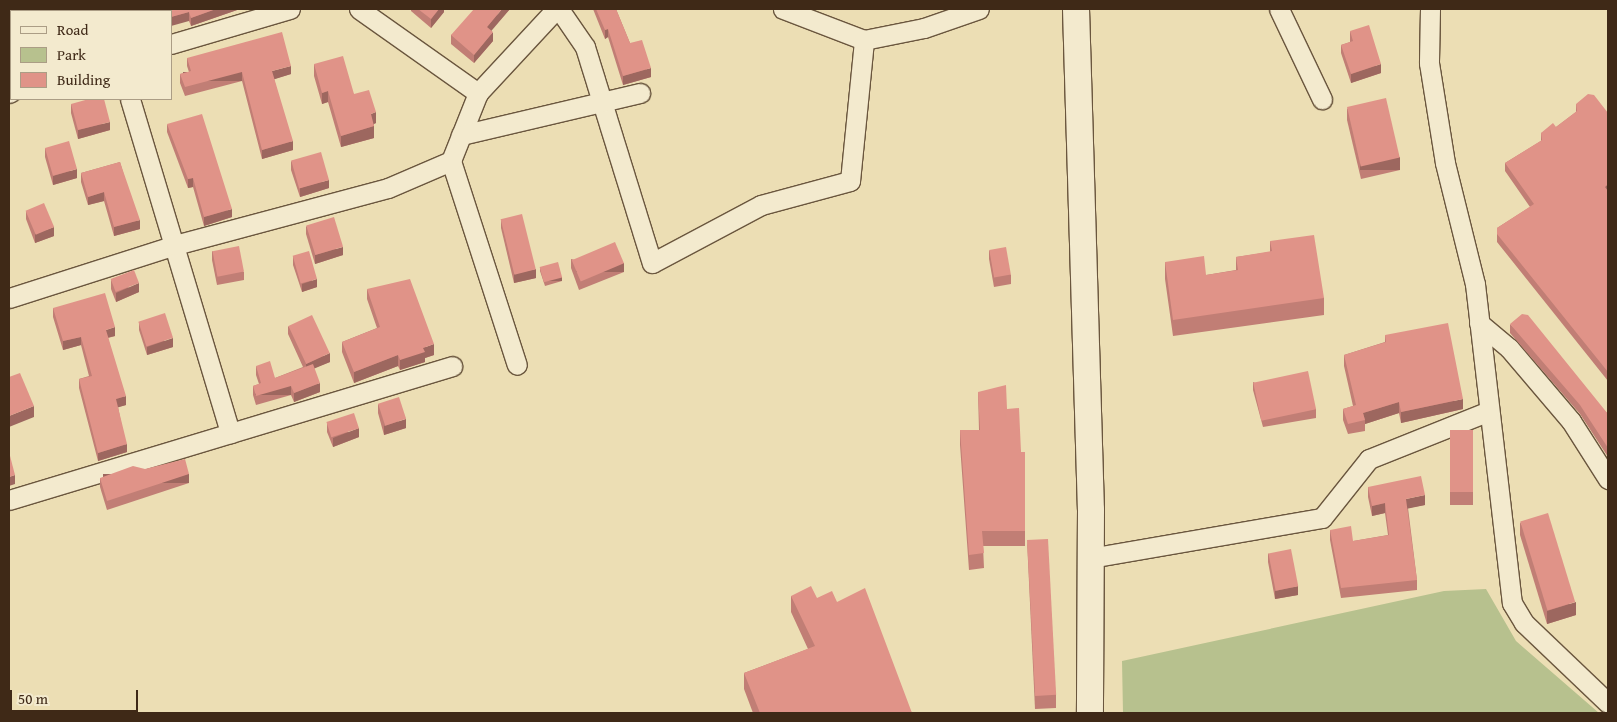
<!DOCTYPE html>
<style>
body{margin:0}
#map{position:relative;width:1617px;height:722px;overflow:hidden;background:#ecdeb4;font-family:"Gentium Book Plus",serif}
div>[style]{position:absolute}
.green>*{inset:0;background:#b7c18e}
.roads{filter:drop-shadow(1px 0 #6a563e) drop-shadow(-1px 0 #6a563e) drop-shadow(0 1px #6a563e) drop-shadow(0 -1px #6a563e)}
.minor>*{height:19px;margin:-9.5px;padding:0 9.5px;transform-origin:9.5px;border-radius:9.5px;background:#f3eace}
.secondary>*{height:26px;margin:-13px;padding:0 13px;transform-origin:13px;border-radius:13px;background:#f3eace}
.wall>*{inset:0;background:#c17e75;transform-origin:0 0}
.shaded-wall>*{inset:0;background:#9d675f;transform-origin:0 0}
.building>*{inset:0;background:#e09388;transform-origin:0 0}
span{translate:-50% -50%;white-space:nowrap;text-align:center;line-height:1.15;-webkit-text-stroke:4px #f3eace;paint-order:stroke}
.frame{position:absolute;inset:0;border:10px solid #3f2917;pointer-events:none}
.legend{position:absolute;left:10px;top:10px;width:162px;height:90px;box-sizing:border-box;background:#f3eace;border:1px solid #ab9d85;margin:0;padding:6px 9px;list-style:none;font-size:15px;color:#3f2917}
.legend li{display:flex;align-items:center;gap:10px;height:25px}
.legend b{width:25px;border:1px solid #ab9d85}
.scale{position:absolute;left:10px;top:690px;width:128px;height:22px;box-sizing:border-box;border:2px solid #3f2917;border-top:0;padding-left:6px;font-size:15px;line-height:18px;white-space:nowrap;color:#3f2917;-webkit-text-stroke:4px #f3eace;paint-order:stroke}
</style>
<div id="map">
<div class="green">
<i style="clip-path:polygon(1486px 589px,1516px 641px,1599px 713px,1123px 713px,1122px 661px,1444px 591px)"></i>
</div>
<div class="roads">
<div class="minor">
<i style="left:103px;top:9px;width:2px;rotate:63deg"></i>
<i style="left:359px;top:9px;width:146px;rotate:35.2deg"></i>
<i style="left:478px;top:93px;width:115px;rotate:-47.1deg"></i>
<i style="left:559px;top:9px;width:46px;rotate:55.6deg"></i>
<i style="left:585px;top:47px;width:226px;rotate:72.8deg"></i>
<i style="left:652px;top:263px;width:123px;rotate:-28deg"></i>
<i style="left:761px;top:205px;width:92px;rotate:-15.1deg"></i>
<i style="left:850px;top:181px;width:142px;rotate:-84.3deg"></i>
<i style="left:783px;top:9px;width:87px;rotate:20.9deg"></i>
<i style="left:864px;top:40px;width:61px;rotate:-11.3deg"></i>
<i style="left:924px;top:28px;width:58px;rotate:-19.1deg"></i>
<i style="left:1279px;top:9px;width:100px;rotate:64.5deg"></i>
<i style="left:1430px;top:9px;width:54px;rotate:91.1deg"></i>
<i style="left:1429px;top:63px;width:101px;rotate:80.9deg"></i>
<i style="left:1445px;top:163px;width:125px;rotate:76.1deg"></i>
<i style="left:1475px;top:284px;width:321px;rotate:83.4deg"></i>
<i style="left:1512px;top:603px;width:23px;rotate:59deg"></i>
<i style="left:1524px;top:623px;width:116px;rotate:43.6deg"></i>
<i style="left:171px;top:44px;width:124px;rotate:-16.4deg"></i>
<i style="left:9px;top:93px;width:2px;rotate:-27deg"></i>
<i style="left:478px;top:93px;width:73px;rotate:111.7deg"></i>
<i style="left:451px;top:161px;width:214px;rotate:72.1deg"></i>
<i style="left:130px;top:99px;width:349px;rotate:73.3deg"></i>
<i style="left:461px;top:135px;width:184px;rotate:-13.2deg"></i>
<i style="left:9px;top:298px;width:174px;rotate:-17.7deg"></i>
<i style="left:175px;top:245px;width:220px;rotate:-15deg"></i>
<i style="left:388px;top:188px;width:69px;rotate:-23.2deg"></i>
<i style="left:1479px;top:323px;width:39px;rotate:40deg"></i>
<i style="left:1509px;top:348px;width:96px;rotate:49.7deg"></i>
<i style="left:1571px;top:421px;width:69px;rotate:57.5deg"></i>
<i style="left:9px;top:500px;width:463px;rotate:-16.8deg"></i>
<i style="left:1090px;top:558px;width:235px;rotate:-9.8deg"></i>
<i style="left:1322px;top:518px;width:75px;rotate:-51.5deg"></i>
<i style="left:1369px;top:459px;width:129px;rotate:-21.8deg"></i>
</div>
<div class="secondary">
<i style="left:1076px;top:9px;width:501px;rotate:88.29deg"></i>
<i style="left:1091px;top:510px;width:203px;rotate:90.3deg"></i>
</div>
</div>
<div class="wall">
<i style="clip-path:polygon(130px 9px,240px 9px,191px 26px,189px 21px)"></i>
<i style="clip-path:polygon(411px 9px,444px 9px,444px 12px,431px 28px,411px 11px)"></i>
<i style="clip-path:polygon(510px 9px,491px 30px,493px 41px,474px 63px,451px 44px,451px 35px)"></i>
<i style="clip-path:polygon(593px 9px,616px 9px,630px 43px,651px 77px,623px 85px,608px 37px,605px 39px)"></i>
<i style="clip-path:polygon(1350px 31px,1381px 73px,1351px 83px,1341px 53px,1341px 45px,1350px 42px)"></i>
<i style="clip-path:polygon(187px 58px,291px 74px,274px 79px,293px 150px,262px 159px,242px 81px,185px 96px,180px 83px,180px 74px,189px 72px,187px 66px)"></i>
<i style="clip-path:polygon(314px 64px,354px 94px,376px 123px,374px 124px,374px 138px,341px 147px,328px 102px,322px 104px,314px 76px)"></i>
<i style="clip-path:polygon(71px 104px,110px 130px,78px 139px,71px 113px)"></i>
<i style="clip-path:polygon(1576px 104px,1608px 113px,1608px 381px,1497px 242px,1497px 228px,1530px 207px,1505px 171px,1505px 163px,1541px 141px,1541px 133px,1556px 127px,1576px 112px)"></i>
<i style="clip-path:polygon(1347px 108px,1400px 170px,1361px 179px,1347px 120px)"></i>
<i style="clip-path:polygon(167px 124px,232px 217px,204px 226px,193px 187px,188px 188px,167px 132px)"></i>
<i style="clip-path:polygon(45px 148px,77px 178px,53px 185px,45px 157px)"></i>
<i style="clip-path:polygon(291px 161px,329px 188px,300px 197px,291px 170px)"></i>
<i style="clip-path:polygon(120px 162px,140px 229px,114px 236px,104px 201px,88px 205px,81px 182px,81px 173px)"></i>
<i style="clip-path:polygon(26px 211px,54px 236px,35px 243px,26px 219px)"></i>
<i style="clip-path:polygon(501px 219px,536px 278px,514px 283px,501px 228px)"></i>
<i style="clip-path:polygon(306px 226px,343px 255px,315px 264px,306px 234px)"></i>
<i style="clip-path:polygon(1270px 241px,1324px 298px,1324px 315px,1173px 336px,1165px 279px,1165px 262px,1206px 275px,1236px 270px,1236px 257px,1270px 252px)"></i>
<i style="clip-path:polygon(989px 250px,1011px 275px,1011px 284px,994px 287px,989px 259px)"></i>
<i style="clip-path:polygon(212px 251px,244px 272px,244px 280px,217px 285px,212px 260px)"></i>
<i style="clip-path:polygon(293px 256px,317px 287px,302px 292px,293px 265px)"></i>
<i style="clip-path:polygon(571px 259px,624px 272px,579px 290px,571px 268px)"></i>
<i style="clip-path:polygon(540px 267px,562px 281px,545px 286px,540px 271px)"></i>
<i style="clip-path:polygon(111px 280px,139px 292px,116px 302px,111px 289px)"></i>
<i style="clip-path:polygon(367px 289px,434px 355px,425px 358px,425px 362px,400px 370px,398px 366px,354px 383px,342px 352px,342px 342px,377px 328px,367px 299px)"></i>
<i style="clip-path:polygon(53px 308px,115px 336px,108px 338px,126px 405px,118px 407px,127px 452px,98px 461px,79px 388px,79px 379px,89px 376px,81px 345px,63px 350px,53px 317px)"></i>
<i style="clip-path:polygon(139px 322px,173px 347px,147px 355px,139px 330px)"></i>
<i style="clip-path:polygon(1510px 324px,1608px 414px,1608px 457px,1580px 414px,1510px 333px)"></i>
<i style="clip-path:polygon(288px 326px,330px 362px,314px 368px,320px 392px,294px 402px,291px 395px,256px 405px,253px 395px,253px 386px,259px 384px,256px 375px,256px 366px,275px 378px,303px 367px,288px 334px)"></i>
<i style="clip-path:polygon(1385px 335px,1463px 409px,1401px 423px,1399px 413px,1365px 424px,1365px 431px,1348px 434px,1343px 420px,1343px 409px,1353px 406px,1344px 366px,1344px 355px,1385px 342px)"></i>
<i style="clip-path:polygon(1253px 382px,1316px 409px,1316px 418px,1263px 427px,1253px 390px)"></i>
<i style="clip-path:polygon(978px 392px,1007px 409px,1021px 452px,1025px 452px,1025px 546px,983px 546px,984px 568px,969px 570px,960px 445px,960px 430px,979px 430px)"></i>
<i style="clip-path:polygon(378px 404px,406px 428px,384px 435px,378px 413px)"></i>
<i style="clip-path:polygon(327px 423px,359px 437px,333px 447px,327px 432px)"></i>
<i style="left:1450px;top:430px;width:23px;height:75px"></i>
<i style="clip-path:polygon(100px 478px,189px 483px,107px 510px,100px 487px)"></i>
<i style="clip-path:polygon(1368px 487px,1425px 505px,1408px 508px,1417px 580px,1417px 590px,1341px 598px,1330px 540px,1330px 530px,1353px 541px,1388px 535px,1385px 513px,1372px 516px,1368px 497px)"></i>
<i style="clip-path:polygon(1520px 522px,1576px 615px,1547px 624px,1520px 535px)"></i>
<i style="clip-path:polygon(1027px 540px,1056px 695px,1056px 708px,1035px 709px)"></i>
<i style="clip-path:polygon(1268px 553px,1298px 595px,1275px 599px,1268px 562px)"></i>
<i style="clip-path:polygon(791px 596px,817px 598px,837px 602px,912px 713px,753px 713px,744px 689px,744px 673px,808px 649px,791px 612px)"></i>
</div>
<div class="shaded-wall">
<i style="clip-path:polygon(216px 9px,240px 9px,191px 26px,191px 18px)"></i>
<i style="clip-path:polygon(439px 9px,444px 9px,444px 12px,431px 28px,431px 19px)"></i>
<i style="clip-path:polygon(502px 9px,510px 9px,487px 36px,487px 27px)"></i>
<i style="clip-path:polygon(189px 12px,189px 21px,171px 26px,171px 17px)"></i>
<i style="clip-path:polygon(608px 29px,608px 37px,605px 39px,605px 30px)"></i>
<i style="clip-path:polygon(493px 32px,493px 41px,474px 63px,474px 55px)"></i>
<i style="left:11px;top:61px;width:9px;height:2px;rotate:90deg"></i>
<i style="clip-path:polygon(1381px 64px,1381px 73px,1351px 83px,1351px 74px)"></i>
<i style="clip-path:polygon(291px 66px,291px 74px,272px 80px,272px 71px)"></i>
<i style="clip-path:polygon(651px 68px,651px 77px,623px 85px,623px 76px)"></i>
<i style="left:242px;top:72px;width:9px;height:59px;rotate:90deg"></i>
<i style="clip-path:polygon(328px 91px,328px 102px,322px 104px,322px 93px)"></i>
<i style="clip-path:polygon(376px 112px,376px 123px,371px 125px,371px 114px)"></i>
<i style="clip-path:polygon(110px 122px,110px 130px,78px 139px,78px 130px)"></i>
<i style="clip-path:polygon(374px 126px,374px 138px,341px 147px,341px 136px)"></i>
<i style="clip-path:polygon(293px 141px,293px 150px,262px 159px,262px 150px)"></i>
<i style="left:1400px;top:157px;width:13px;height:40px;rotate:90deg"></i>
<i style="clip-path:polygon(77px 169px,77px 178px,53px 185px,53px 176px)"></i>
<i style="clip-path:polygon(193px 178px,193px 187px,188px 188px,188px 179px)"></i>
<i style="clip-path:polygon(329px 180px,329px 188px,300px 197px,300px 188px)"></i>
<i style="clip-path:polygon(1608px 184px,1608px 193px,1605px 187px)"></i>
<i style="clip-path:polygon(104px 192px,104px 201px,88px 205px,88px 197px)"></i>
<i style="clip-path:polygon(232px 209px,232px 217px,204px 226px,204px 217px)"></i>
<i style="clip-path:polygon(140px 220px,140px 229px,114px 236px,114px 227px)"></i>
<i style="clip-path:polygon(54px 227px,54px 236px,35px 243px,35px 234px)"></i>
<i style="clip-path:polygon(343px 247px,343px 255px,315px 264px,315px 255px)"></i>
<i style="left:624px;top:263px;width:9px;height:48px;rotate:90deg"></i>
<i style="clip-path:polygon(536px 269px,536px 278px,514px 283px,514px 274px)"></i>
<i style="left:562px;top:277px;width:4px;height:18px;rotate:90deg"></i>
<i style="clip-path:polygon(317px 279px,317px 287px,302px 292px,302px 284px)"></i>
<i style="clip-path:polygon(139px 283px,139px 292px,116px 302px,116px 293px)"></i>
<i style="clip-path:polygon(115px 327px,115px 336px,106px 338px,106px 330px)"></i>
<i style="clip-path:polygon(81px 337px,81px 345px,63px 350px,63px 341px)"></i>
<i style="clip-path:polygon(173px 338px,173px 347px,147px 355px,147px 347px)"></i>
<i style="clip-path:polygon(434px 344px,434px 355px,425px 358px,425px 362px,400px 370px,400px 360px,423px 348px)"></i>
<i style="clip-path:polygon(330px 353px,330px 362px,306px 372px,306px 364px)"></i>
<i style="clip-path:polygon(398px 355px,398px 366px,354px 383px,354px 372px)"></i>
<i style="clip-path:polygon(320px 383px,320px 392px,294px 402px,294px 393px)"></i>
<i style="left:291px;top:386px;width:9px;height:36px;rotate:90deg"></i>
<i style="clip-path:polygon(126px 396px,126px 405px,116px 408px,116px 399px)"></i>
<i style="clip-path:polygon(1463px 399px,1463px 409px,1401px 423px,1401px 412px)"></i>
<i style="clip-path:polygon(1399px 402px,1399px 413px,1365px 424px,1365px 420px,1363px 413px)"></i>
<i style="clip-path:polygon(34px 406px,34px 417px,9px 427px,9px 416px)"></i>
<i style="clip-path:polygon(406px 419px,406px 428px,384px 435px,384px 426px)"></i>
<i style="clip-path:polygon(359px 428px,359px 437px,333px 447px,333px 438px)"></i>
<i style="clip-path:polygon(127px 444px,127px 452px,98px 461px,98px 453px)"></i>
<i style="left:189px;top:474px;width:9px;height:86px;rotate:90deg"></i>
<i style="clip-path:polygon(15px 475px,15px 484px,9px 486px,9px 477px)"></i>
<i style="clip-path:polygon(1425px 495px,1425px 505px,1406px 509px,1406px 499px)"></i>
<i style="clip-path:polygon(1385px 503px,1385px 513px,1372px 516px,1372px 506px)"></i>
<i style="clip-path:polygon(1298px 586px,1298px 595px,1275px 599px,1275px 591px)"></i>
<i style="clip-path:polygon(1576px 602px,1576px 615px,1547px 624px,1547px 611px)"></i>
</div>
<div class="building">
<i style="clip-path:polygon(130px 9px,216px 9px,191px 18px,189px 12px,171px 17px,171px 11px,121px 11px)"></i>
<i style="clip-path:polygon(418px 9px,439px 9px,431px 19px)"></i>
<i style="clip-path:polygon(474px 9px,502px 9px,487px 27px,493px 32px,474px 55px,451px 35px)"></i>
<i style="clip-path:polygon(596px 9px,616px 9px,630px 43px,642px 40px,651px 68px,623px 76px,608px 29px,605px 30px)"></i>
<i style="clip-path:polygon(1369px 25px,1381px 64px,1351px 74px,1341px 45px,1353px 41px,1350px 31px)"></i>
<i style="left:9px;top:26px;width:2px;height:36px"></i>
<i style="clip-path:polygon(282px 32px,291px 66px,272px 71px,293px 141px,262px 150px,242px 72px,185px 87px,180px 74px,191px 71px,187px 58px)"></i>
<i style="clip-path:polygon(343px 56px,354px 94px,369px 90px,376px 112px,371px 114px,374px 126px,341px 136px,328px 91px,322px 93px,314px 64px)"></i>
<i style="clip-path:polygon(1588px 94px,1594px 95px,1608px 113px,1608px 184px,1605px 187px,1608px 191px,1608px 372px,1497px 234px,1497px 228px,1534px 204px,1505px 163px,1542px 140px,1541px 133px,1553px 123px,1556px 127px,1577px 111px,1576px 104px)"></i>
<i style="left:1386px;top:98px;width:61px;height:40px;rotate:77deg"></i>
<i style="clip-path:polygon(89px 99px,104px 99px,110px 122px,78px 130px,71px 104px)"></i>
<i style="clip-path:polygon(202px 114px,232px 209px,204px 217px,193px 178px,188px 179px,167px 124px)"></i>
<i style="left:69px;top:141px;width:29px;height:25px;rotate:74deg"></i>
<i style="left:321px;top:152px;width:29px;height:31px;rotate:74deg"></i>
<i style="clip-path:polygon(120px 162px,140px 220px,114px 227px,104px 192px,88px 197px,81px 173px)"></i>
<i style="left:44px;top:203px;width:26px;height:20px;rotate:67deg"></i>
<i style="left:522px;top:214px;width:57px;height:22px;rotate:76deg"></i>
<i style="left:334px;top:217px;width:31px;height:29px;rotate:73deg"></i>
<i style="clip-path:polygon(1314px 235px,1324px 298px,1173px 320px,1165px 262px,1204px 256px,1206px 275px,1238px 270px,1236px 257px,1272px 251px,1270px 241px)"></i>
<i style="left:615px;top:242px;width:23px;height:47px;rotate:67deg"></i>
<i style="left:239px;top:246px;width:26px;height:27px;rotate:79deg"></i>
<i style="left:1006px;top:247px;width:28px;height:17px;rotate:80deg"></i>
<i style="left:309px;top:251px;width:29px;height:17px;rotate:74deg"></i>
<i style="left:558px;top:262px;width:16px;height:19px;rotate:75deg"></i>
<i style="left:134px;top:270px;width:14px;height:25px;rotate:69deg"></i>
<i style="clip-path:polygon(410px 279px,434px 344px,423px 348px,425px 352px,400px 360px,398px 355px,354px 372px,342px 342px,380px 327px,367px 289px)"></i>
<i style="clip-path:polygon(105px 293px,115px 327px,106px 330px,126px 396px,116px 399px,127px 444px,98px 453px,79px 379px,92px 376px,81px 337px,63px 341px,53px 308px)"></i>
<i style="left:165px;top:313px;width:26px;height:28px;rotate:72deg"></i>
<i style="clip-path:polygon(1522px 314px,1528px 315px,1608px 414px,1608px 448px,1580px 405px,1510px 324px)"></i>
<i style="left:312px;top:315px;width:42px;height:26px;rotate:65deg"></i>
<i style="clip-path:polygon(1448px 323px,1463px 399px,1401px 412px,1399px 402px,1363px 413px,1365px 420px,1348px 424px,1343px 409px,1356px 405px,1344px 355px,1386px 342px,1385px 335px)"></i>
<i style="clip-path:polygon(270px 361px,275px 378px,313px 364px,320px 383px,294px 393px,291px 386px,256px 396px,253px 386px,261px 383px,256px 366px)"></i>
<i style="left:1308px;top:371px;width:39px;height:56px;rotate:78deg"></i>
<i style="clip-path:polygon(20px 373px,34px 406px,9px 416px,9px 377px)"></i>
<i style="clip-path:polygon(1006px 385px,1007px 409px,1019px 408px,1021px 452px,1025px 452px,1025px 531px,982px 531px,984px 553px,969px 555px,960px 430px,980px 430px,978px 392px)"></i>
<i style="left:399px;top:397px;width:23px;height:22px;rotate:72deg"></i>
<i style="left:354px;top:413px;width:16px;height:29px;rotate:72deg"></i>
<i style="left:1450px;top:430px;width:23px;height:62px"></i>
<i style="clip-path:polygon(9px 452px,15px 475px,9px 477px)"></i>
<i style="clip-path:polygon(185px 459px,189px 474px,107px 501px,100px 478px,133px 466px,145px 469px)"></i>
<i style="clip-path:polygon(1421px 476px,1425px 495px,1406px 499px,1417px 580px,1341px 588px,1330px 530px,1351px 526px,1353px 541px,1389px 535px,1385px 503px,1372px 506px,1368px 487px)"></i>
<i style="left:1548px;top:513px;width:93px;height:29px;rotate:73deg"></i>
<i style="left:1048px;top:539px;width:156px;height:21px;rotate:87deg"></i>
<i style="left:1291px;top:549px;width:38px;height:23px;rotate:79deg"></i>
<i style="clip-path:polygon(811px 586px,817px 598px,832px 591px,837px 602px,865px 588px,912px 713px,760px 713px,744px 673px,815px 646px,791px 596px)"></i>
</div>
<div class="frame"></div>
<ul class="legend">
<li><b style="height:6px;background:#f3eace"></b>Road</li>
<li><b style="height:14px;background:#b7c18e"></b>Park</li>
<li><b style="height:14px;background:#e09388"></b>Building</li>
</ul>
<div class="scale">50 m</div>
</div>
